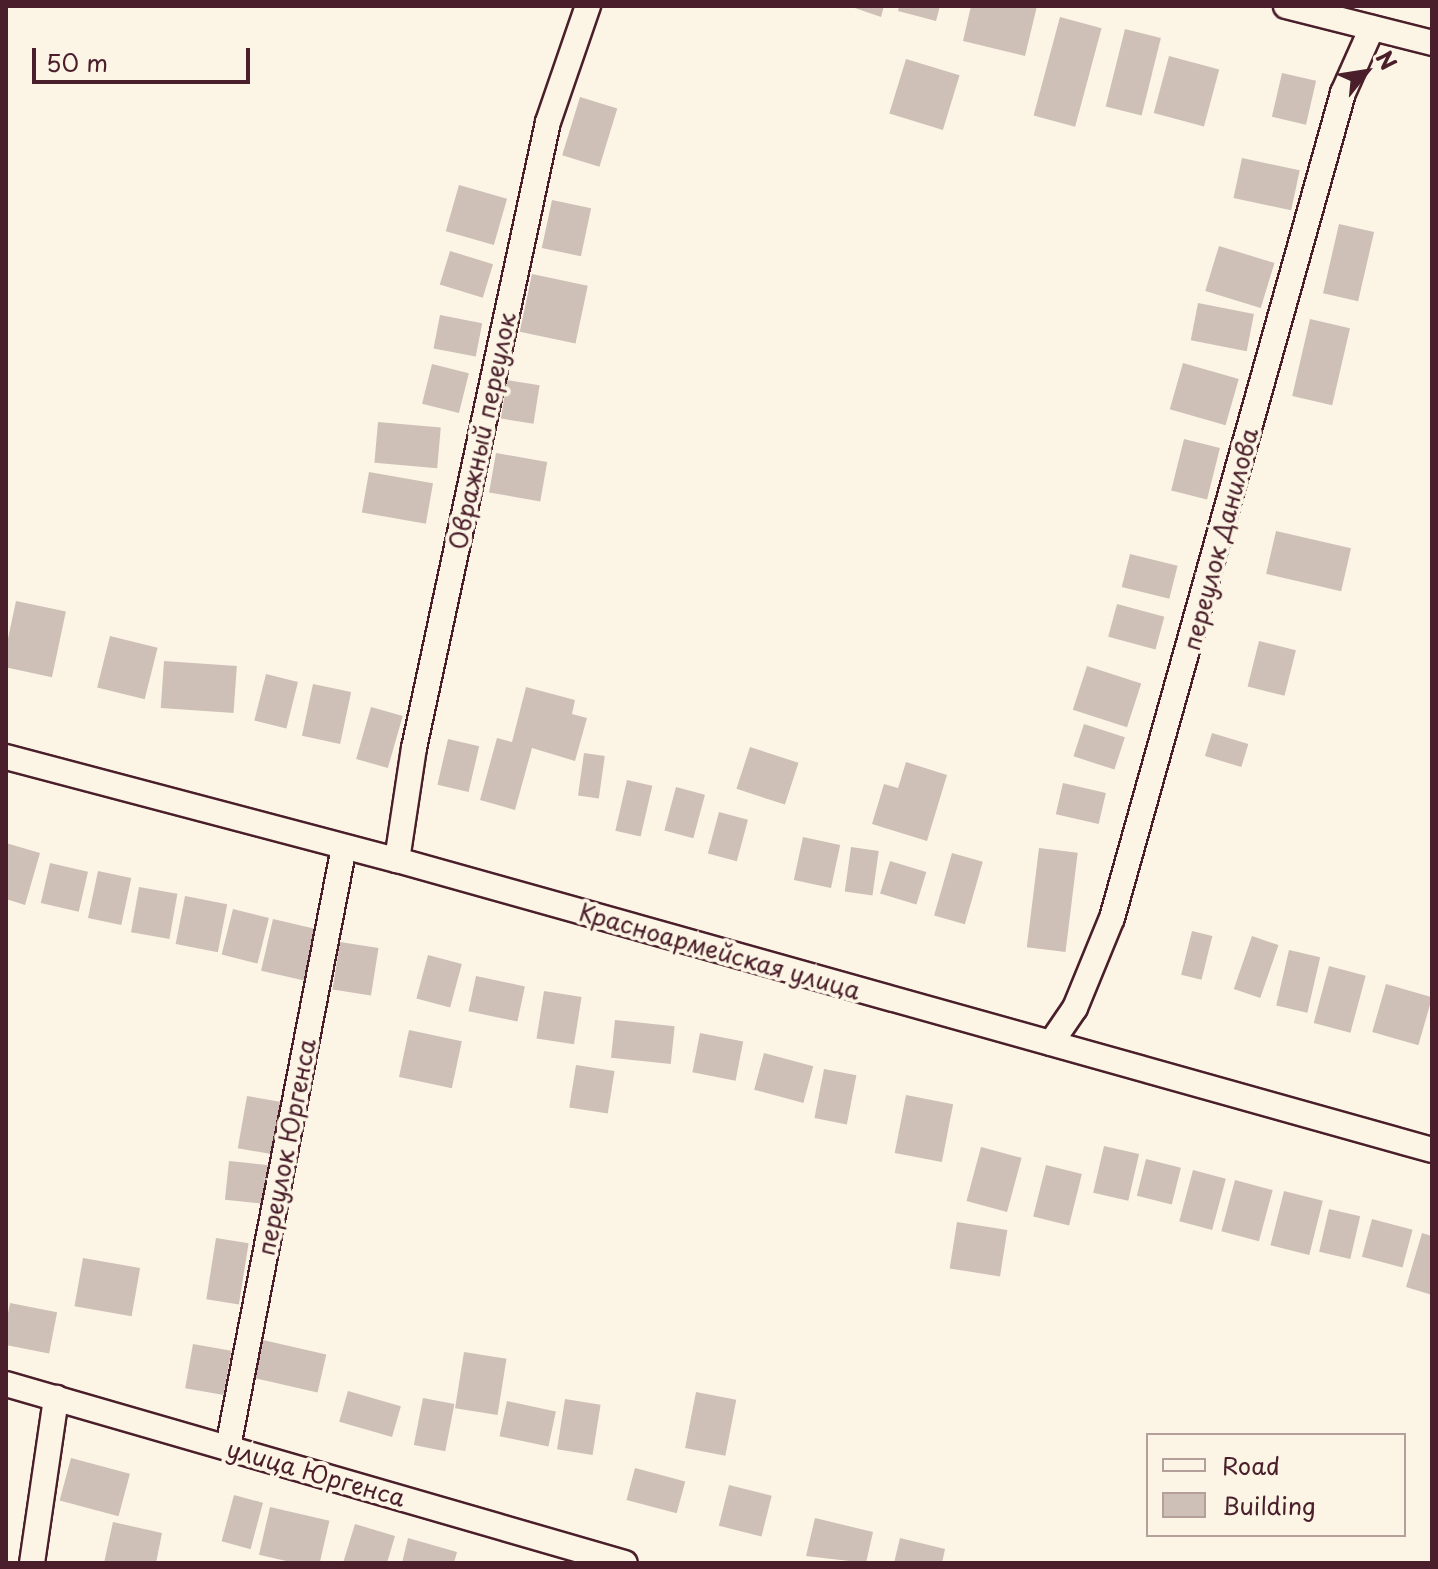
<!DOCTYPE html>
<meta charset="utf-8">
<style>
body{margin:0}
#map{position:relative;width:1438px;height:1569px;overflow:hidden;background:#fcf5e5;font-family:"Playpen Sans",sans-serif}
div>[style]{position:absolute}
.building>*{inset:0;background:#cfc0b7;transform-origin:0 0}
.roads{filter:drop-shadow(2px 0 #4a1f2b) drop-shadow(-2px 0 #4a1f2b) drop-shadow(0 2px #4a1f2b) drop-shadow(0 -2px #4a1f2b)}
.minor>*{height:24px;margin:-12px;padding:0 12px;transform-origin:12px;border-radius:12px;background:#fcf5e5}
span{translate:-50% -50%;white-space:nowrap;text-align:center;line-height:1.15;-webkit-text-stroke:8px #fcf5e5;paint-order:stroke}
.street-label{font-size:24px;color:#4a1f2b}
.frame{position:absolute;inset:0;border:8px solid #4a1f2b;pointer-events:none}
.legend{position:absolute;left:1146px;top:1433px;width:260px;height:104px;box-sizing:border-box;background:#fcf5e5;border:2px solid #b59f9b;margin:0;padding:10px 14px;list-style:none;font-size:24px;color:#4a1f2b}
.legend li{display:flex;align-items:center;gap:16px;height:40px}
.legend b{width:40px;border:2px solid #b59f9b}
.north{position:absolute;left:1326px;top:32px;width:80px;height:80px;-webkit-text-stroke:6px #fcf5e5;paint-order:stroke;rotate:60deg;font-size:22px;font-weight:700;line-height:32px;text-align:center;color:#4a1f2b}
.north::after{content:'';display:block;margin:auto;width:28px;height:36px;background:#4a1f2b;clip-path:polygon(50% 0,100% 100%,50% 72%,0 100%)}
.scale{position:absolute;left:32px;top:48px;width:218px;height:36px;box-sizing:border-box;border:4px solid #4a1f2b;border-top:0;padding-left:10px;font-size:24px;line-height:28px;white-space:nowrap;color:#4a1f2b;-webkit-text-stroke:6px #fcf5e5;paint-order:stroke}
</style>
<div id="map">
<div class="building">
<i style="clip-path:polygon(849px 6px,884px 6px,881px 17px)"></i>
<i style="clip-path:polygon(899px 6px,940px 6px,936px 21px,898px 11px)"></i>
<i style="clip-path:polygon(971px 6px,1037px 6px,1025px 56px,963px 41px)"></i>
<i style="left:1060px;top:17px;width:43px;height:102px;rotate:15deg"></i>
<i style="left:1125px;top:29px;width:37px;height:80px;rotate:14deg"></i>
<i style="left:1169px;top:56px;width:52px;height:59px;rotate:15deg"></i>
<i style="left:906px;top:59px;width:56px;height:57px;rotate:17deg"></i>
<i style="left:1282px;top:73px;width:35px;height:45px;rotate:13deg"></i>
<i style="left:580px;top:97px;width:39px;height:61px;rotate:17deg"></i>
<i style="left:1242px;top:158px;width:59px;height:41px;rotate:12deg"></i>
<i style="left:459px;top:185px;width:50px;height:48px;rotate:16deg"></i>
<i style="left:552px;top:200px;width:40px;height:49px;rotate:12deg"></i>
<i style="left:1339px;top:224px;width:36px;height:71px;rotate:13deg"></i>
<i style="left:1219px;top:246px;width:58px;height:47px;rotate:17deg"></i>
<i style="left:450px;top:251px;width:45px;height:35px;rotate:17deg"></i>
<i style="left:532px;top:274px;width:57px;height:59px;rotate:12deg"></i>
<i style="left:1198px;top:303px;width:57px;height:38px;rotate:11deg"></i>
<i style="left:440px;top:315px;width:43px;height:34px;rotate:11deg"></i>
<i style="left:1310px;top:319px;width:41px;height:79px;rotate:13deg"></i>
<i style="left:1183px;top:363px;width:58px;height:48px;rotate:16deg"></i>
<i style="left:432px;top:364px;width:38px;height:41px;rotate:14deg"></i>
<i style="left:507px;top:380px;width:33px;height:39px;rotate:9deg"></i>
<i style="left:378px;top:422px;width:63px;height:41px;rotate:5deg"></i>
<i style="left:1184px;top:439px;width:37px;height:53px;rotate:14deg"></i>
<i style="left:496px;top:453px;width:52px;height:40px;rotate:10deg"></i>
<i style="left:369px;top:472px;width:65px;height:41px;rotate:10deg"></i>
<i style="left:1276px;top:531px;width:77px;height:44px;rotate:13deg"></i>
<i style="left:1130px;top:554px;width:49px;height:34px;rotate:14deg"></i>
<i style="left:16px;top:601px;width:51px;height:67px;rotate:12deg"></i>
<i style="left:1117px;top:604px;width:49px;height:34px;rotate:15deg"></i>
<i style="left:110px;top:636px;width:49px;height:53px;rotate:14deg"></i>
<i style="left:1259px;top:641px;width:38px;height:47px;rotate:14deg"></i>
<i style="left:164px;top:661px;width:73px;height:47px;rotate:4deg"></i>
<i style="left:1087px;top:666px;width:57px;height:46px;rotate:18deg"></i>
<i style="left:266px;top:674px;width:33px;height:48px;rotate:14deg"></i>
<i style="left:313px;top:684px;width:39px;height:53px;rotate:12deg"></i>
<i style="clip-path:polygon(526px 687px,575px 700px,572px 714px,587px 718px,575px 761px,532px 748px,515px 810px,480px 800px,497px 738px,512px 742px)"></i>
<i style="left:371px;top:707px;width:33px;height:54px;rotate:16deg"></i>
<i style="left:1084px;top:724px;width:43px;height:34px;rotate:18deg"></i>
<i style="left:1212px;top:733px;width:38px;height:24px;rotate:17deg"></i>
<i style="left:448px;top:739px;width:32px;height:47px;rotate:13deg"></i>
<i style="left:750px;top:747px;width:51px;height:44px;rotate:18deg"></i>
<i style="left:584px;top:753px;width:21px;height:43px;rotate:8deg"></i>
<i style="clip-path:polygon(906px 762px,947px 775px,927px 841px,872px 824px,884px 784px,898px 788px)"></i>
<i style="left:627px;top:780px;width:26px;height:52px;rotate:13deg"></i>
<i style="left:1063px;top:783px;width:44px;height:32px;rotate:13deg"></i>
<i style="left:676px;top:787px;width:30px;height:45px;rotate:15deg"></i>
<i style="left:719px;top:812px;width:30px;height:43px;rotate:15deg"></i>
<i style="left:803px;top:837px;width:38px;height:44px;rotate:12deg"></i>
<i style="clip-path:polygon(6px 843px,40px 853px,25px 905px,6px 899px)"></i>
<i style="left:851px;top:847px;width:28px;height:45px;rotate:8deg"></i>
<i style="left:1039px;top:848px;width:39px;height:100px;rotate:7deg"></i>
<i style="left:952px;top:853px;width:32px;height:65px;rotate:16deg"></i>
<i style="left:890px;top:861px;width:38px;height:34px;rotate:17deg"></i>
<i style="left:50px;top:863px;width:39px;height:41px;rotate:13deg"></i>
<i style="left:98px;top:871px;width:34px;height:48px;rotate:12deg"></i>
<i style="left:139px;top:887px;width:39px;height:46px;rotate:10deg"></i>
<i style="left:185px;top:896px;width:43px;height:49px;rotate:11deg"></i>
<i style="left:233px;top:909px;width:37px;height:47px;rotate:14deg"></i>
<i style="left:273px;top:919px;width:44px;height:53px;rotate:13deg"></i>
<i style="left:1192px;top:931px;width:21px;height:45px;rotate:14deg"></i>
<i style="left:1252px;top:936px;width:28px;height:56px;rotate:19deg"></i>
<i style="left:340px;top:942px;width:39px;height:48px;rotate:9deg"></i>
<i style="left:1289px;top:950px;width:32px;height:57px;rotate:13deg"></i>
<i style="left:428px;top:955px;width:35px;height:45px;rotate:15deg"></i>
<i style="left:1329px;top:966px;width:38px;height:59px;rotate:15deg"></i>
<i style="left:476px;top:976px;width:50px;height:36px;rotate:12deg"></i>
<i style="left:1386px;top:984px;width:48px;height:50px;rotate:16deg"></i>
<i style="left:544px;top:991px;width:38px;height:48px;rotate:9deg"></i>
<i style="left:615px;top:1020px;width:60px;height:38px;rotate:6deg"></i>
<i style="left:409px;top:1030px;width:54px;height:48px;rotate:12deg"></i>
<i style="left:700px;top:1033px;width:44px;height:40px;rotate:11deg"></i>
<i style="left:764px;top:1053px;width:51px;height:38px;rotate:15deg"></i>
<i style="left:576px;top:1065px;width:39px;height:43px;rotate:9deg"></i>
<i style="left:824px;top:1069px;width:33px;height:50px;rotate:11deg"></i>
<i style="left:906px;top:1095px;width:48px;height:59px;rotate:11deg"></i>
<i style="left:247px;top:1096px;width:35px;height:53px;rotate:10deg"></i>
<i style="left:1104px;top:1146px;width:36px;height:48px;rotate:13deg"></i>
<i style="left:981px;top:1147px;width:42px;height:56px;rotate:15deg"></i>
<i style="left:1146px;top:1159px;width:36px;height:38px;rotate:14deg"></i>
<i style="left:229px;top:1161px;width:39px;height:39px;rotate:6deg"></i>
<i style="left:1046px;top:1165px;width:37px;height:53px;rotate:14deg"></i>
<i style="left:1193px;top:1170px;width:34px;height:53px;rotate:15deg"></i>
<i style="left:1235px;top:1180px;width:39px;height:53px;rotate:15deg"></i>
<i style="left:1284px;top:1191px;width:40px;height:56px;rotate:14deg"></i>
<i style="left:1329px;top:1209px;width:32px;height:44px;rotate:13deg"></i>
<i style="left:1372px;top:1219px;width:42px;height:39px;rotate:15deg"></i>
<i style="left:957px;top:1222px;width:51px;height:47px;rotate:9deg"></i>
<i style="clip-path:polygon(1422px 1233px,1432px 1236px,1432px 1295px,1406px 1287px)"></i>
<i style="left:216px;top:1238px;width:33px;height:62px;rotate:9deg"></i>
<i style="left:83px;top:1258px;width:58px;height:49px;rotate:10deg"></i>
<i style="left:10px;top:1303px;width:48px;height:42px;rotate:11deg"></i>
<i style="left:263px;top:1340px;width:65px;height:39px;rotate:13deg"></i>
<i style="left:193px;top:1344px;width:39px;height:45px;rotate:10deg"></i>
<i style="left:464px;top:1352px;width:43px;height:57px;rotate:9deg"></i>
<i style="left:348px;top:1391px;width:55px;height:32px;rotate:16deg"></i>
<i style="left:696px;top:1392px;width:41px;height:57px;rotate:11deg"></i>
<i style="left:423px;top:1398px;width:32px;height:48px;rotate:11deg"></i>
<i style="left:565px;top:1399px;width:36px;height:51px;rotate:9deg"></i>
<i style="left:507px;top:1401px;width:50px;height:36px;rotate:12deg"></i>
<i style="left:71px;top:1458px;width:61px;height:44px;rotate:15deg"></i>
<i style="left:635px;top:1468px;width:52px;height:33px;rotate:15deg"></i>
<i style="left:729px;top:1485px;width:44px;height:42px;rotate:14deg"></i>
<i style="left:234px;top:1495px;width:30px;height:48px;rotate:15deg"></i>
<i style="left:270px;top:1507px;width:61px;height:49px;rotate:13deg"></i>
<i style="clip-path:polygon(815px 1518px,873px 1532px,866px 1563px,806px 1556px)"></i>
<i style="clip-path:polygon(113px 1522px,162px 1533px,156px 1563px,104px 1563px)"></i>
<i style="clip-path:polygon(355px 1524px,395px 1536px,387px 1563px,343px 1563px)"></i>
<i style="clip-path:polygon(408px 1538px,457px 1552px,454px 1563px,402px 1563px)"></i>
<i style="clip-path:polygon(900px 1538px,945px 1549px,942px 1563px,894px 1563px)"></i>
</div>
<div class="roads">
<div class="minor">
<i style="left:1286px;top:6px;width:151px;rotate:14.2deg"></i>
<i style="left:6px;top:757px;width:404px;rotate:14.8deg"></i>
<i style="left:397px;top:860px;width:1075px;rotate:15.65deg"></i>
<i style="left:397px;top:860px;width:113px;rotate:-81.4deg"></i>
<i style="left:414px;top:748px;width:640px;rotate:-77.92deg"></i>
<i style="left:548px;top:122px;width:123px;rotate:-71deg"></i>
<i style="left:1051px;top:1043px;width:42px;rotate:-55.6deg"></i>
<i style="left:1075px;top:1008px;width:97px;rotate:-67.7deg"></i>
<i style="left:1112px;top:918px;width:857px;rotate:-74.36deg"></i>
<i style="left:1343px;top:93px;width:71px;rotate:-66deg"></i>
<i style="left:6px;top:1384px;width:644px;rotate:16.13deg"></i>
<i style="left:228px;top:1447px;width:611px;rotate:-79.06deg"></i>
<i style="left:32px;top:1563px;width:167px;rotate:-81.7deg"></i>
</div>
</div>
<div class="street-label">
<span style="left:482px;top:431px;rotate:-78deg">Овражный переулок</span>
<span style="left:1220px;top:539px;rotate:-75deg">переулок Данилова</span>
<span style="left:720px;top:951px;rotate:16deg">Красноармейская улица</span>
<span style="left:286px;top:1147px;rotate:-79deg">переулок Юргенса</span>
<span style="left:316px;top:1473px;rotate:16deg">улица Юргенса</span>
</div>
<div class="frame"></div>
<ul class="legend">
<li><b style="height:10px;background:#fcf5e5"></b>Road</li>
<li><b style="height:22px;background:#cfc0b7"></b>Building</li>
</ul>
<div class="north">N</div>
<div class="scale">50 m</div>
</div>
